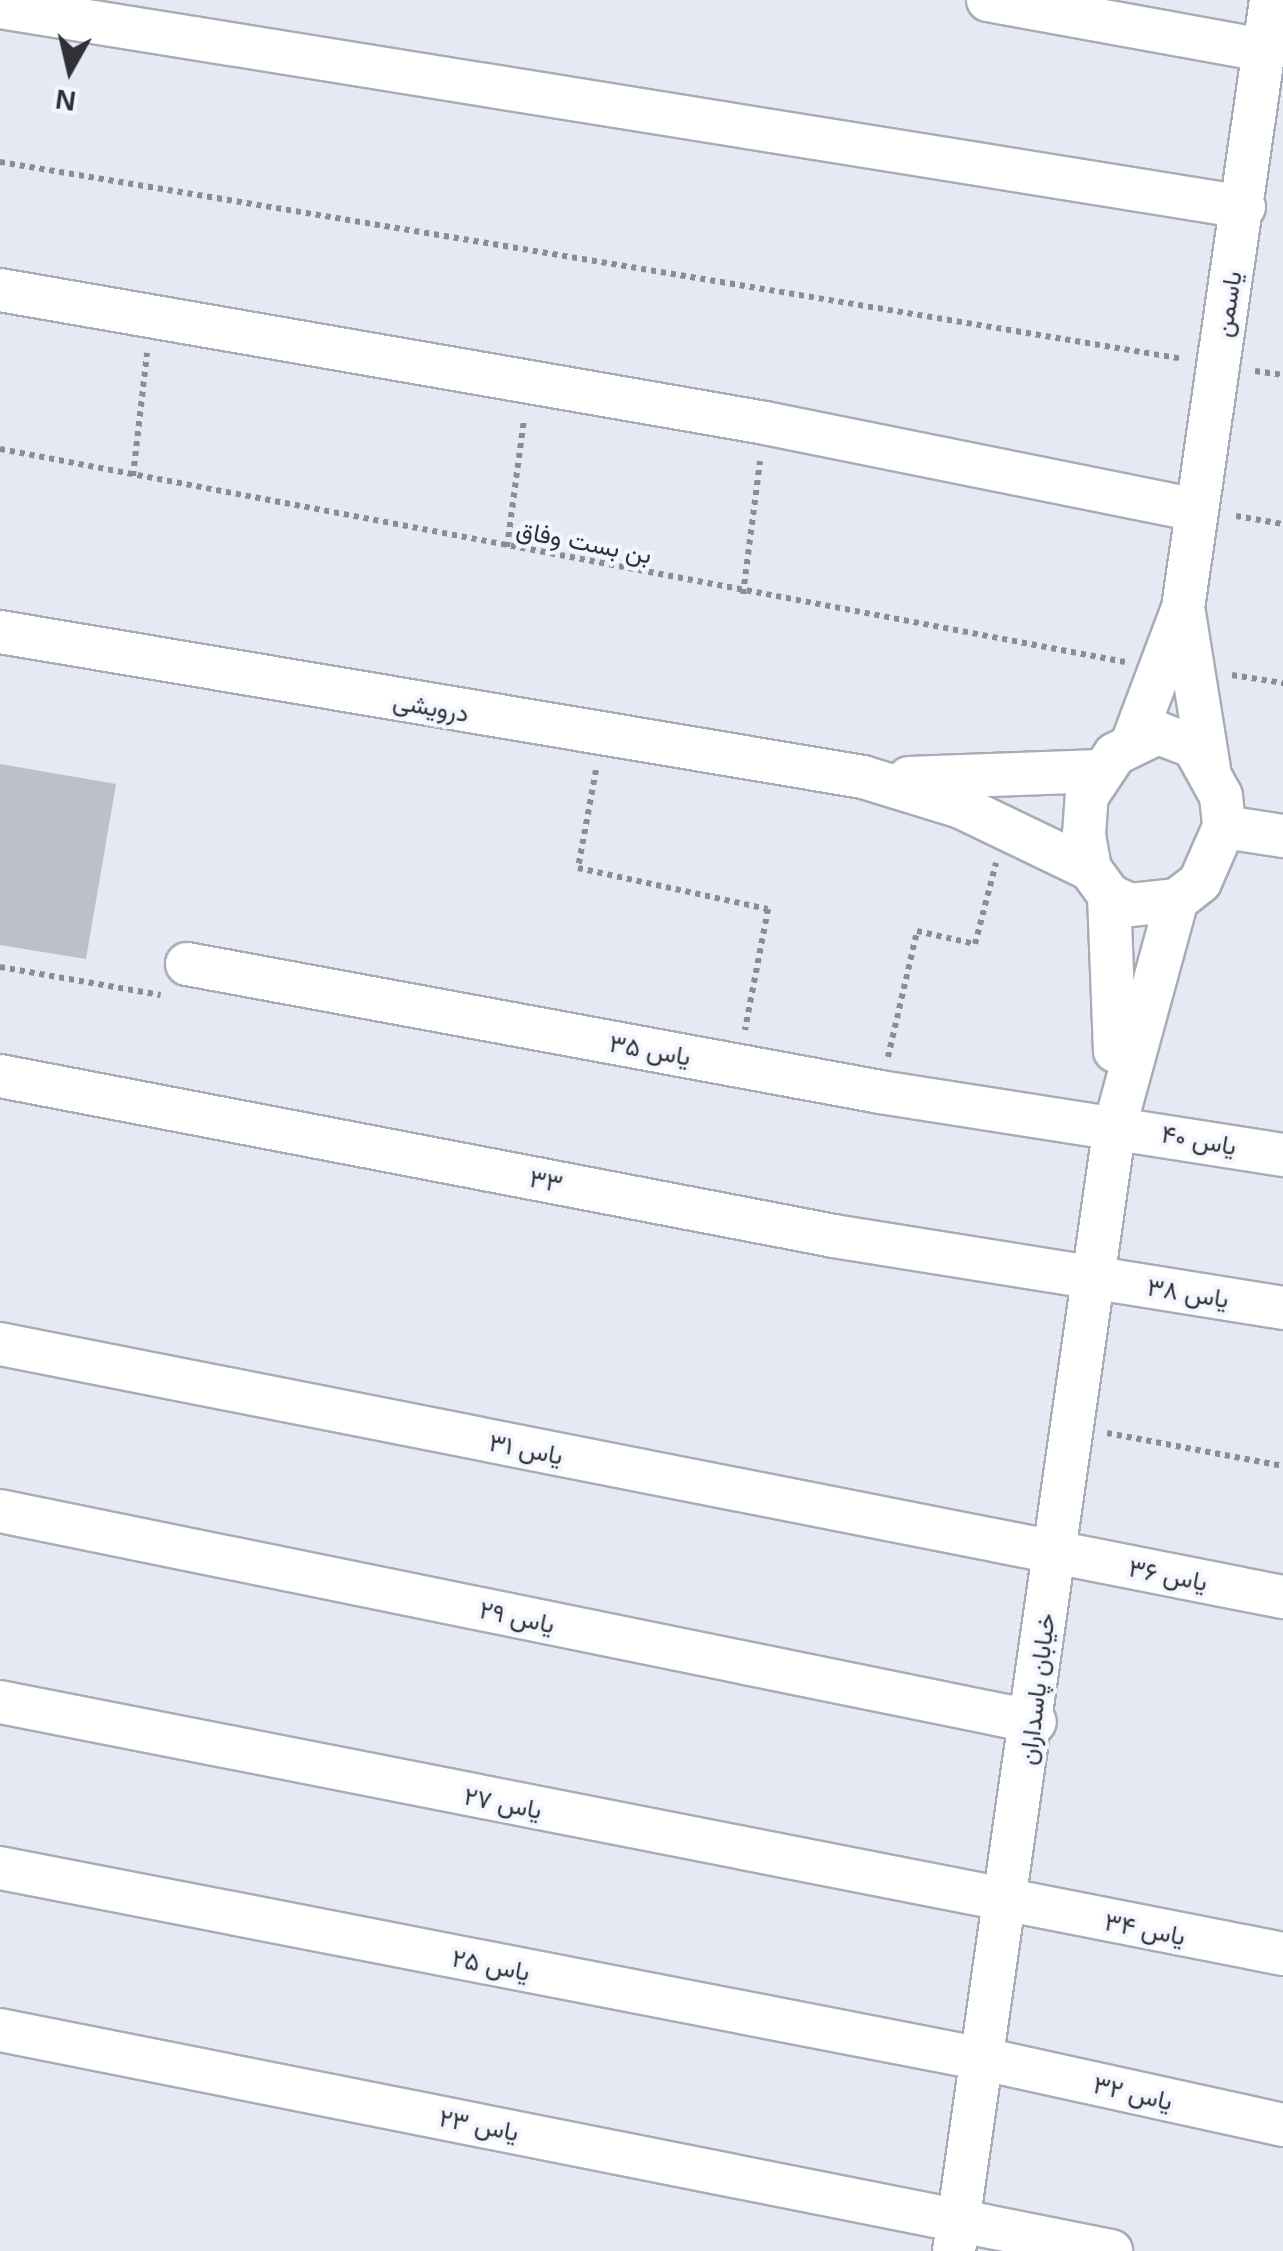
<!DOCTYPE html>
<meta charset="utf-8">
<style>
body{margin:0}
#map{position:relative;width:1283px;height:2251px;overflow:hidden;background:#e4e9f3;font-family:Arial,Vazirmatn,sans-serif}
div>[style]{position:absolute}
.building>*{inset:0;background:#bcc0ca}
.path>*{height:6px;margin-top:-3px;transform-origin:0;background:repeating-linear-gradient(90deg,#8a8d94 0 5px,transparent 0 10px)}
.roads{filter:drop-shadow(2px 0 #a8acb6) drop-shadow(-2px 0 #a8acb6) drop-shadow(0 2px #a8acb6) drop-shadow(0 -2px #a8acb6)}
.minor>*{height:42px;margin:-21px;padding:0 21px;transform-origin:21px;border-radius:21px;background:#fff}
span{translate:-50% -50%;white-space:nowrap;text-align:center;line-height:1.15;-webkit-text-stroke:8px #f3f6fe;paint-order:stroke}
.street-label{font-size:25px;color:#2f3135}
.north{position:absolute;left:20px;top:20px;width:100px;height:100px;-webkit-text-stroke:8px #f3f6fe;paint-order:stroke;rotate:188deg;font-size:28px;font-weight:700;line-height:40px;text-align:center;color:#2f3135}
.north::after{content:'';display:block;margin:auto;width:35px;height:45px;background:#2f3135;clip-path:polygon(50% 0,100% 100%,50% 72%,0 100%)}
</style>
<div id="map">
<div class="building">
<i style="clip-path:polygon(0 764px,116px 784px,86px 959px,0 945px)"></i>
</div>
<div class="path">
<i style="left:0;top:162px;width:1199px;rotate:9.45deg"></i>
<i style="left:1255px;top:371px;width:28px;rotate:8deg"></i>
<i style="left:0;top:449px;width:1145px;rotate:10.72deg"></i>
<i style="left:133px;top:476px;width:124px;rotate:-83.5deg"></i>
<i style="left:1236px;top:516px;width:48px;rotate:9.7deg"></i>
<i style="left:507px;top:547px;width:129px;rotate:-82.4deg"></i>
<i style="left:743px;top:594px;width:134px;rotate:-82.7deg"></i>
<i style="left:1232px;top:675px;width:52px;rotate:8.9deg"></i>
<i style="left:596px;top:770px;width:100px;rotate:100.4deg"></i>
<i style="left:578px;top:868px;width:194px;rotate:12.2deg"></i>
<i style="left:768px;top:909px;width:123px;rotate:100.8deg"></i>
<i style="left:0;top:967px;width:163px;rotate:9.9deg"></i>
<i style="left:888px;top:1057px;width:129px;rotate:-77deg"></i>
<i style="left:917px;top:931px;width:59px;rotate:12.6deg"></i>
<i style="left:975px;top:944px;width:84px;rotate:-75.5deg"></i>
<i style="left:1107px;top:1433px;width:179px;rotate:10.6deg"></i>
</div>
<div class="roads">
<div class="minor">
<i style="left:988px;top:0;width:280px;rotate:10.3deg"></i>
<i style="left:0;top:7px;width:1260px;rotate:9.13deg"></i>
<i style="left:0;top:290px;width:776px;rotate:9.86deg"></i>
<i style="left:765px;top:423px;width:439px;rotate:11.4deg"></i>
<i style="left:1184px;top:613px;width:158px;rotate:80.9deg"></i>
<i style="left:0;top:632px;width:875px;rotate:9.54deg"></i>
<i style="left:863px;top:777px;width:102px;rotate:17deg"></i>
<i style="left:961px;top:807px;width:143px;rotate:25.7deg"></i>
<i style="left:1158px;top:733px;width:39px;rotate:21deg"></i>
<i style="left:1194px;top:747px;width:56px;rotate:61.1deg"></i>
<i style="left:1221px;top:796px;width:31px;rotate:84deg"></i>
<i style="left:1224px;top:827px;width:60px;rotate:113.6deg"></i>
<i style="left:1200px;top:882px;width:29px;rotate:142deg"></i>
<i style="left:1177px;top:900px;width:47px;rotate:173.9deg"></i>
<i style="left:1130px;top:905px;width:23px;rotate:-155deg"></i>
<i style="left:1109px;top:895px;width:32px;rotate:-126deg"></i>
<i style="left:1090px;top:869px;width:35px;rotate:-100deg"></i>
<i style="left:1084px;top:835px;width:39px;rotate:-86deg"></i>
<i style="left:1087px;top:796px;width:50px;rotate:-56.3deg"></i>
<i style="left:1115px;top:754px;width:48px;rotate:-26deg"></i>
<i style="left:1133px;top:741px;width:142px;rotate:-69.4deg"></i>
<i style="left:1183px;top:608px;width:614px;rotate:-81.76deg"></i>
<i style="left:909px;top:778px;width:190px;rotate:-2.1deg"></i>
<i style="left:1224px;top:827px;width:60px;rotate:8.7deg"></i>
<i style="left:1109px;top:895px;width:156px;rotate:87.8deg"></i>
<i style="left:187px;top:964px;width:705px;rotate:10.46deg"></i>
<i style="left:880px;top:1092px;width:408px;rotate:8.9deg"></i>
<i style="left:0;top:1076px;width:849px;rotate:10.86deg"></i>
<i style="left:834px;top:1236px;width:455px;rotate:9.1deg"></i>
<i style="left:0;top:1344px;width:1308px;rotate:11.16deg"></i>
<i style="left:0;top:1511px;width:1056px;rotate:11.52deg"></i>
<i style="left:0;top:1702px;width:1308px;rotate:11.11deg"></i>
<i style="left:0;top:1868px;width:1001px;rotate:11deg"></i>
<i style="left:983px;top:2059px;width:307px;rotate:12.4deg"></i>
<i style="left:0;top:2030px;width:1133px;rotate:11.25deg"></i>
<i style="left:954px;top:2251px;width:1136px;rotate:-81.86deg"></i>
<i style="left:1115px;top:1126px;width:234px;rotate:-74.7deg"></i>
</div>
</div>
<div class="street-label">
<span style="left:1228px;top:304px;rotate:-81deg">یاسمن</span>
<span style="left:584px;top:542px;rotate:11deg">بن بست وفاق</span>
<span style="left:431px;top:707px;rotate:10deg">درویشی</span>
<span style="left:650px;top:1050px;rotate:10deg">یاس ۳۵</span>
<span style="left:1199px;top:1140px;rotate:10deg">یاس ۴۰</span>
<span style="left:546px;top:1181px;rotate:11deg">۳۳</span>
<span style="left:1188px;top:1293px;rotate:9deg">یاس ۳۸</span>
<span style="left:526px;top:1449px;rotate:11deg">یاس ۳۱</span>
<span style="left:1168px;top:1575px;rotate:11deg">یاس ۳۶</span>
<span style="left:517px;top:1617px;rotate:12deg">یاس ۲۹</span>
<span style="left:1037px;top:1689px;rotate:-83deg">خیابان پاسداران</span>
<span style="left:503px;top:1803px;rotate:11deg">یاس ۲۷</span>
<span style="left:1145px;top:1929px;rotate:11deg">یاس ۳۴</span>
<span style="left:491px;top:1965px;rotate:11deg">یاس ۲۵</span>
<span style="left:1133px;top:2093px;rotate:13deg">یاس ۳۲</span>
<span style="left:479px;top:2125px;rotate:11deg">یاس ۲۳</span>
</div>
<div class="north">N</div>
</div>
